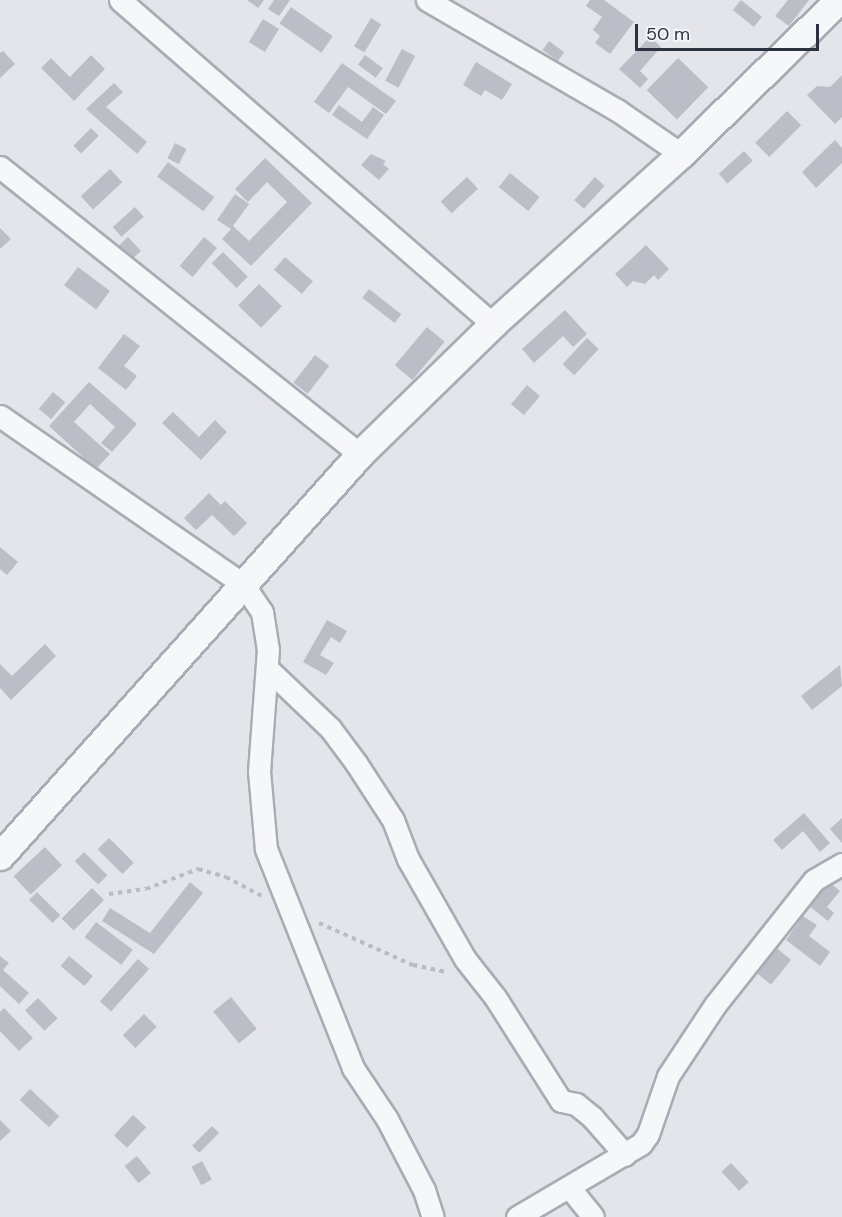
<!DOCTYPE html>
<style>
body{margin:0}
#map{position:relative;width:842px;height:1217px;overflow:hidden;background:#e4e5ea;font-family:"DM Sans",sans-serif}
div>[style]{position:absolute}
.building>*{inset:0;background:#bbbec6;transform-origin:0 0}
.path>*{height:4px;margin-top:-2px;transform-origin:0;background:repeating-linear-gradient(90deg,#babcc2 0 4.5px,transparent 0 9px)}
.roads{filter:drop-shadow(2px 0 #a9acb4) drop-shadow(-2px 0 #a9acb4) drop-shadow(0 2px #a9acb4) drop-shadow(0 -2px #a9acb4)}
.minor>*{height:21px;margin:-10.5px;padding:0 10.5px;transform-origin:10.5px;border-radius:10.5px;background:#f6f7f9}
.tertiary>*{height:27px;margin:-13.5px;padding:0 13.5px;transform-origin:13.5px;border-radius:13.5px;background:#f6f7f9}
span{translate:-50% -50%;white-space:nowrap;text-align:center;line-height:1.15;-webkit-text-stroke:6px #f3f4f8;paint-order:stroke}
.scale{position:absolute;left:635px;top:24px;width:184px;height:27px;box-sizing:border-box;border:3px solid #2d3241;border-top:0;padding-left:8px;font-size:18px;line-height:21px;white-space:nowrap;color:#2d3241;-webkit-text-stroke:4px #f3f4f8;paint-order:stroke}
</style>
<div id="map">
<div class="building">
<i style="clip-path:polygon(247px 0,264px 0,258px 8px)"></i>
<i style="clip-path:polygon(274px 0,290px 0,279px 16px,268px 9px)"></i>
<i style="clip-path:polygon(590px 0,604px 0,634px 22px,610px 54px,595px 43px,600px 36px,593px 30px,602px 17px,586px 6px)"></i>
<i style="left:741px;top:0;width:27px;height:13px;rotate:39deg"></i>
<i style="clip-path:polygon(788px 0,809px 0,789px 26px,775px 16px)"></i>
<i style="left:291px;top:7px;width:51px;height:20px;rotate:35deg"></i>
<i style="left:371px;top:18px;width:12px;height:33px;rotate:31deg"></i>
<i style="left:263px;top:19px;width:19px;height:27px;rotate:32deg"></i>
<i style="clip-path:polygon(650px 37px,661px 47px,640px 71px,648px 79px,640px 88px,619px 69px)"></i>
<i style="left:549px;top:41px;width:19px;height:11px;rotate:36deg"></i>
<i style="left:402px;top:49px;width:15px;height:36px;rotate:28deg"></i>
<i style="clip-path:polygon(3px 51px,15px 64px,0 78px,0 53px)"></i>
<i style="clip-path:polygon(91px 55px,105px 69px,74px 101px,41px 68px,51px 58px,70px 77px)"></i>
<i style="left:365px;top:55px;width:22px;height:12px;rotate:36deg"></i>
<i style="left:678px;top:58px;width:42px;height:45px;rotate:44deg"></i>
<i style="clip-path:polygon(476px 62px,512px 84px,502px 100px,485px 90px,481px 96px,463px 85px)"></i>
<i style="clip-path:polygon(342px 63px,396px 101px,386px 114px,348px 87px,329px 113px,314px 102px)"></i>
<i style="clip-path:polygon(842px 75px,842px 117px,835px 124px,807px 95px,817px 86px,830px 87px)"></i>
<i style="clip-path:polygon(114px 83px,123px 92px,106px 107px,147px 142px,137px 154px,86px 109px)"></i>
<i style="clip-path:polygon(339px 105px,362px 122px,373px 107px,384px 115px,367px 139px,332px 115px)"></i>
<i style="left:787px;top:111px;width:20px;height:45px;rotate:45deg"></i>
<i style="left:91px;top:128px;width:11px;height:25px;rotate:45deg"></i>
<i style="clip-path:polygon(835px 140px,842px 148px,842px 163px,816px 188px,802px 172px)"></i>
<i style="left:175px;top:143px;width:13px;height:17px;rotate:27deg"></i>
<i style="left:744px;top:151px;width:13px;height:34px;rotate:48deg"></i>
<i style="clip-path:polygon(371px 154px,386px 161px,383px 164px,389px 169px,379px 180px,361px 165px)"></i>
<i style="clip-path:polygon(265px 158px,312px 203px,251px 266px,222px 239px,231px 229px,217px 220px,235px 194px,249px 204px,233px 226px,249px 241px,287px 202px,267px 182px,248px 202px,235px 189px)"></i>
<i style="left:168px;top:162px;width:58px;height:18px;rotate:37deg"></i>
<i style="left:110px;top:169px;width:18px;height:40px;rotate:47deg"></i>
<i style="left:510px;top:173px;width:38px;height:18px;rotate:39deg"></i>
<i style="left:467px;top:177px;width:16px;height:36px;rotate:47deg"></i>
<i style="left:595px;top:177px;width:13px;height:31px;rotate:42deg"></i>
<i style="left:135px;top:207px;width:13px;height:30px;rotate:48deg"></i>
<i style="clip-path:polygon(0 228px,11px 239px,0 249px)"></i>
<i style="left:128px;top:237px;width:19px;height:15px;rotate:47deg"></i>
<i style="left:204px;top:237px;width:17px;height:38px;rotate:40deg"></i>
<i style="clip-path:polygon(646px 245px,669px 269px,658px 280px,654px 275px,645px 284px,633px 281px,627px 287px,615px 274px)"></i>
<i style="left:223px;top:252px;width:35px;height:16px;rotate:45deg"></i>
<i style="left:285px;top:257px;width:37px;height:17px;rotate:41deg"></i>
<i style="left:78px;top:267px;width:40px;height:23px;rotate:37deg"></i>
<i style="left:259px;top:284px;width:32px;height:30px;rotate:44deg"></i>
<i style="left:369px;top:289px;width:41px;height:11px;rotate:38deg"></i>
<i style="clip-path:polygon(565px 310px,587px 334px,573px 347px,563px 336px,534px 363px,522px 349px)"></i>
<i style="left:427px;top:327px;width:23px;height:50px;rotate:40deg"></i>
<i style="clip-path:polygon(124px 334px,140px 346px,124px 366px,137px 376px,126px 390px,98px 368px)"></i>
<i style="left:587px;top:338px;width:16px;height:36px;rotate:43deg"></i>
<i style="left:315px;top:355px;width:18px;height:35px;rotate:38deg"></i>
<i style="clip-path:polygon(89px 382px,137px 424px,112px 452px,101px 443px,115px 427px,90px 404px,74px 422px,110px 454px,96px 469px,49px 426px)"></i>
<i style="left:527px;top:385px;width:17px;height:25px;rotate:40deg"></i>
<i style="left:53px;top:392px;width:16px;height:22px;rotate:40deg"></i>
<i style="clip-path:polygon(173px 412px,199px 437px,215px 420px,227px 432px,201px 460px,162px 423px)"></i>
<i style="clip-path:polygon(209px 493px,221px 505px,225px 501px,247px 523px,234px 536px,212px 515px,196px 530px,184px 518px)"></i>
<i style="clip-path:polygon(0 547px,18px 562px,7px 575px,0 569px)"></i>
<i style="clip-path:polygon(327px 620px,347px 631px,340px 643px,331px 637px,320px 655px,334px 663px,326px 675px,303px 662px)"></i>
<i style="clip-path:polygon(45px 644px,56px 656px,11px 700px,0 688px,0 664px,12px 676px)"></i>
<i style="clip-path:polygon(840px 665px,842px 686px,812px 710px,801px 696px)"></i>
<i style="clip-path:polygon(804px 813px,830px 843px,820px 852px,803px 831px,782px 850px,773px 840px)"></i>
<i style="clip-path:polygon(842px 818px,842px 843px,830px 829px)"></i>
<i style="left:109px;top:838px;width:35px;height:16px;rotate:45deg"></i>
<i style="left:45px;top:847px;width:25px;height:43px;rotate:47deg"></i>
<i style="left:84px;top:852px;width:33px;height:13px;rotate:45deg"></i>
<i style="clip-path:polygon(190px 882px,203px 893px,154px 954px,102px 921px,110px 908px,150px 933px)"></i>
<i style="clip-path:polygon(829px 882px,840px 891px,827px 907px,834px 913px,828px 921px,809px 906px)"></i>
<i style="left:92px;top:888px;width:17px;height:43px;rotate:45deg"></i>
<i style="left:37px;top:892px;width:33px;height:11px;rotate:45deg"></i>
<i style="clip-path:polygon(803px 916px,817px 925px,809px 936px,830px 952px,820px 966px,786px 940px)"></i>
<i style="left:96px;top:922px;width:46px;height:19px;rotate:37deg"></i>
<i style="left:774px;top:946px;width:22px;height:32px;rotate:39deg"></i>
<i style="clip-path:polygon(0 956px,9px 963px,3px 970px,29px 993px,19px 1004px,0 986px)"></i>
<i style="left:69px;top:956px;width:31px;height:13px;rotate:40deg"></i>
<i style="left:138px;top:959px;width:15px;height:57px;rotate:42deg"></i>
<i style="left:231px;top:997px;width:41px;height:23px;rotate:51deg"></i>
<i style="left:38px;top:998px;width:28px;height:18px;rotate:46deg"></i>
<i style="clip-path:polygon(4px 1008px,33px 1038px,19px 1051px,0 1031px,0 1012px)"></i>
<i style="left:144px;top:1014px;width:18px;height:30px;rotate:45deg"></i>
<i style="left:30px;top:1089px;width:40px;height:15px;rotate:43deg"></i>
<i style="left:133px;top:1115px;width:18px;height:28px;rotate:43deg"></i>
<i style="clip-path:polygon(0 1120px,11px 1131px,0 1141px)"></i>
<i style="left:212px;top:1126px;width:10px;height:28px;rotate:45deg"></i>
<i style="left:137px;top:1156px;width:22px;height:16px;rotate:51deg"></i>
<i style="left:202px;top:1161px;width:21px;height:12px;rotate:62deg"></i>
<i style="left:731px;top:1163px;width:26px;height:13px;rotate:47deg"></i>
</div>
<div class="path">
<i style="left:109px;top:894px;width:37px;rotate:-8deg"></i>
<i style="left:146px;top:889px;width:56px;rotate:-21deg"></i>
<i style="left:198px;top:869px;width:29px;rotate:16deg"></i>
<i style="left:226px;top:877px;width:40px;rotate:28deg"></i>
<i style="left:319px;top:923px;width:103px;rotate:24.1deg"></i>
<i style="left:413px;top:965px;width:34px;rotate:12deg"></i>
</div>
<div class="roads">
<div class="minor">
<i style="left:120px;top:0;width:494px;rotate:41deg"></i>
<i style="left:427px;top:0;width:220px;rotate:30.1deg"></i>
<i style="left:617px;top:110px;width:78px;rotate:34.5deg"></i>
<i style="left:0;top:167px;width:460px;rotate:38.6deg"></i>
<i style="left:0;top:416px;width:295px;rotate:34.7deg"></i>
<i style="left:243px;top:584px;width:34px;rotate:56deg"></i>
<i style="left:262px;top:612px;width:37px;rotate:81deg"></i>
<i style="left:268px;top:649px;width:122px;rotate:94.2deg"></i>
<i style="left:259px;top:771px;width:78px;rotate:84.9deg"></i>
<i style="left:266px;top:849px;width:236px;rotate:68.3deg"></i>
<i style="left:353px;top:1068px;width:61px;rotate:56.3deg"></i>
<i style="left:387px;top:1119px;width:80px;rotate:62.5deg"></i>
<i style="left:424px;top:1190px;width:28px;rotate:72deg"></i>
<i style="left:268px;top:669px;width:86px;rotate:43.6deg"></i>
<i style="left:330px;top:728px;width:44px;rotate:53.4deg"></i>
<i style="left:356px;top:763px;width:68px;rotate:57deg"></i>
<i style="left:393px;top:820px;width:42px;rotate:69deg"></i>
<i style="left:408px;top:859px;width:115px;rotate:60.3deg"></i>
<i style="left:465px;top:959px;width:48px;rotate:51.7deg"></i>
<i style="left:495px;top:997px;width:123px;rotate:57.6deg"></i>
<i style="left:561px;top:1101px;width:15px;rotate:11deg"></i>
<i style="left:576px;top:1104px;width:21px;rotate:39deg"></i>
<i style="left:592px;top:1117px;width:50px;rotate:49deg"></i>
<i style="left:569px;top:1187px;width:38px;rotate:51deg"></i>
<i style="left:517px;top:1217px;width:144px;rotate:-30.5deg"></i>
<i style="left:641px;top:1144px;width:12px;rotate:-55deg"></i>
<i style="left:648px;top:1134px;width:61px;rotate:-71deg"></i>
<i style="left:668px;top:1076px;width:85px;rotate:-56.5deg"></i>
<i style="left:715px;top:1005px;width:159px;rotate:-51.6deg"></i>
<i style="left:814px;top:880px;width:32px;rotate:-30deg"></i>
</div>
<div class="tertiary">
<i style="left:0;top:856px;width:540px;rotate:-48.15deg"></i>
<i style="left:360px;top:454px;width:186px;rotate:-44.3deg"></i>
<i style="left:493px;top:324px;width:253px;rotate:-42.1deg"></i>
<i style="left:681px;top:154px;width:221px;rotate:-44.3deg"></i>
</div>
</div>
<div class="scale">50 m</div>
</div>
